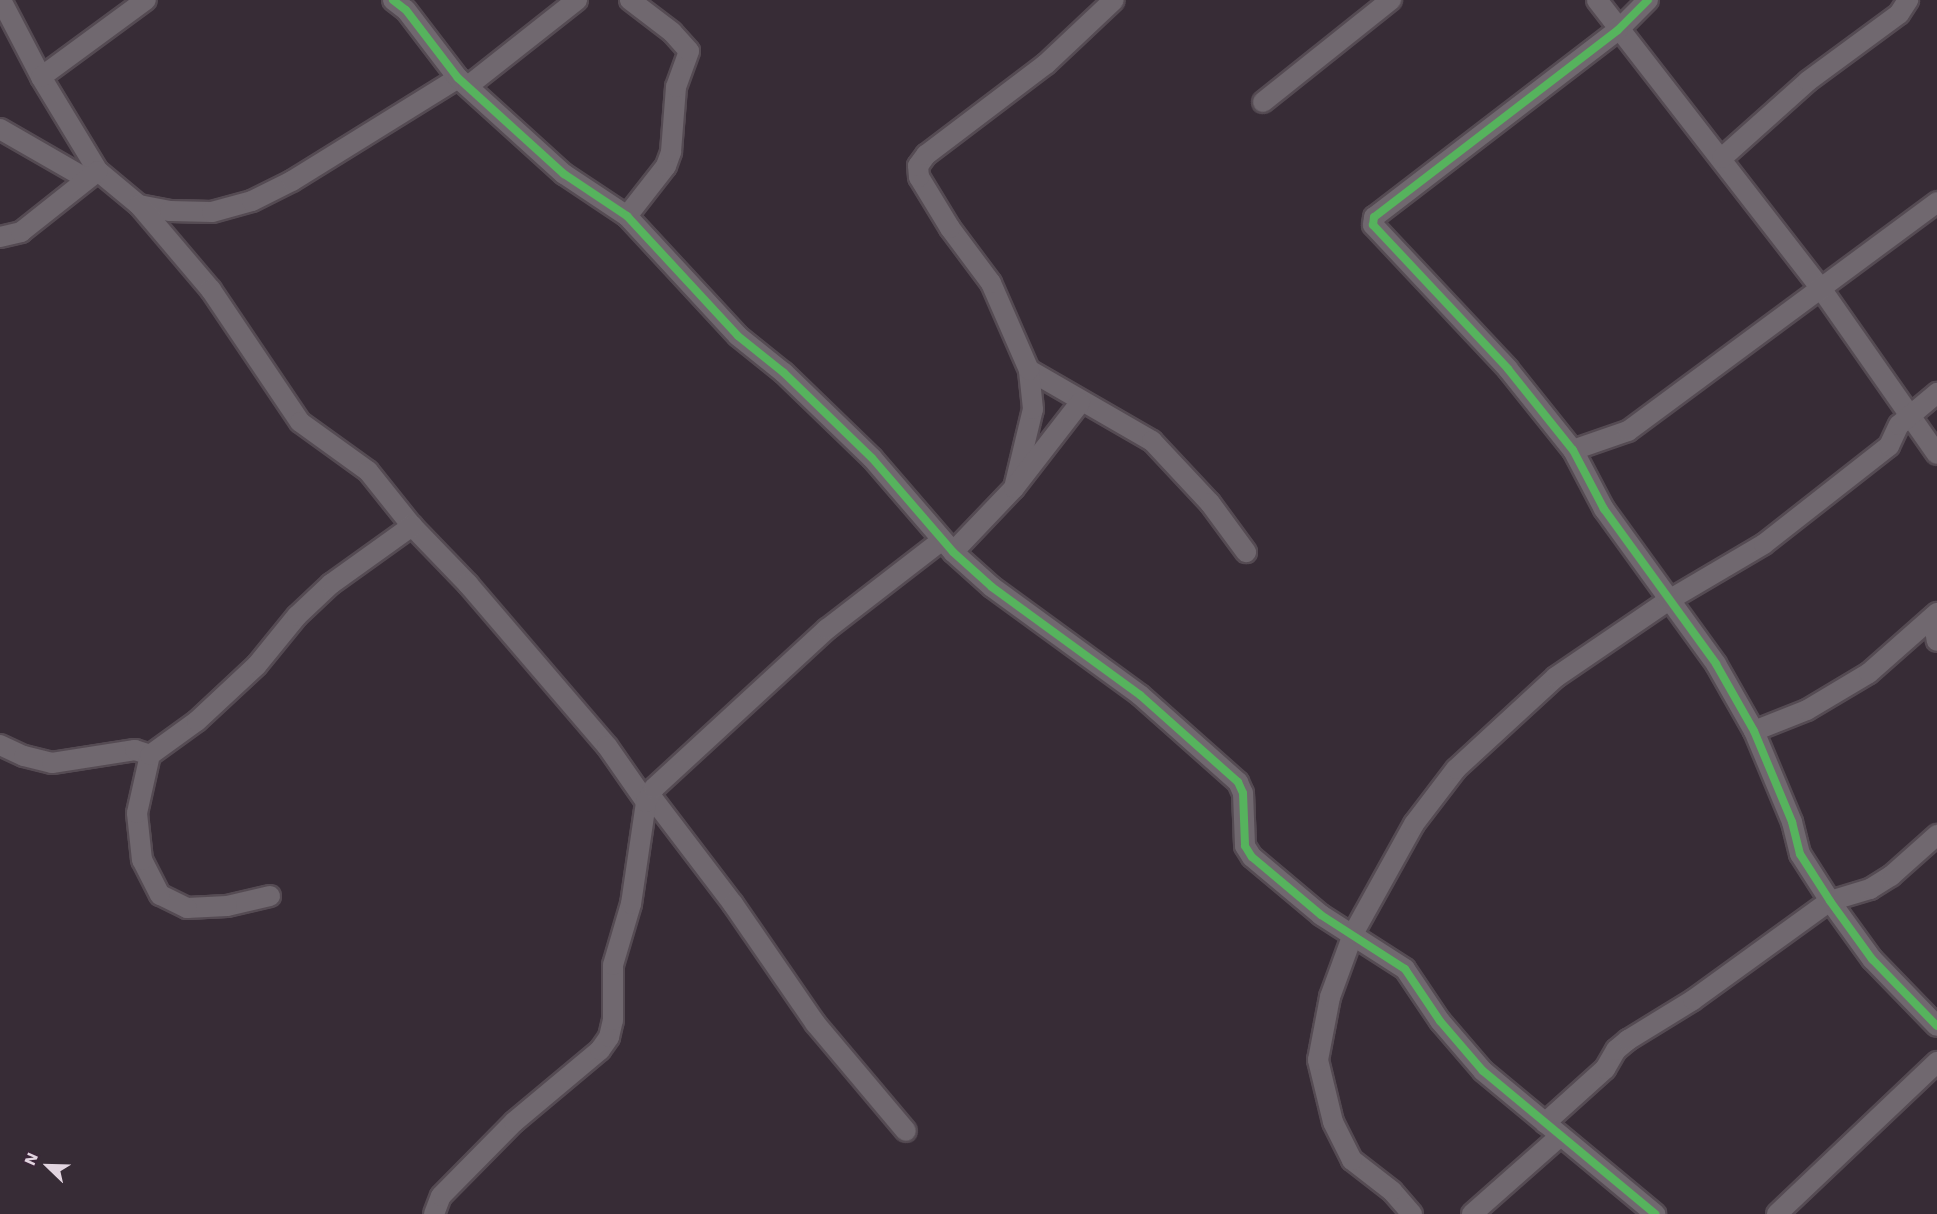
<!DOCTYPE html>
<style>
body{margin:0}
#map{position:relative;width:1937px;height:1214px;overflow:hidden;background:#372c36;font-family:"Work Sans",sans-serif}
div>[style]{position:absolute}
.roads{filter:drop-shadow(2px 0 #554b53) drop-shadow(-2px 0 #554b53) drop-shadow(0 2px #554b53) drop-shadow(0 -2px #554b53)}
.minor>*{height:20px;margin:-10px;padding:0 10px;transform-origin:10px;border-radius:10px;background:#70686f}
.cycleway>*{height:8px;margin:-4px;padding:0 4px;transform-origin:4px;border-radius:4px;background:#56b35d}
span{translate:-50% -50%;white-space:nowrap;text-align:center;line-height:1.15;-webkit-text-stroke:6px #3b2739;paint-order:stroke}
.north{position:absolute;left:18px;top:1136px;width:60px;height:60px;-webkit-text-stroke:4px #3b2739;paint-order:stroke;rotate:293deg;font-size:16px;font-weight:700;line-height:24px;text-align:center;color:#e2d5e0}
.north::after{content:'';display:block;margin:auto;width:21px;height:27px;background:#e2d5e0;clip-path:polygon(50% 0,100% 100%,50% 72%,0 100%)}
</style>
<div id="map">
<div class="roads">
<div class="minor">
<i style="left:1px;top:0;width:87px;rotate:62.5deg"></i>
<i style="left:41px;top:77px;width:110px;rotate:58.8deg"></i>
<i style="left:98px;top:171px;width:53px;rotate:39.7deg"></i>
<i style="left:139px;top:205px;width:32px;rotate:11deg"></i>
<i style="left:170px;top:211px;width:42px;rotate:1.4deg"></i>
<i style="left:212px;top:212px;width:41px;rotate:-15.4deg"></i>
<i style="left:252px;top:201px;width:45px;rotate:-26.6deg"></i>
<i style="left:292px;top:181px;width:195px;rotate:-31.8deg"></i>
<i style="left:393px;top:0;width:16px;rotate:38deg"></i>
<i style="left:406px;top:10px;width:86px;rotate:52.6deg"></i>
<i style="left:458px;top:78px;width:143px;rotate:42.2deg"></i>
<i style="left:564px;top:174px;width:76px;rotate:33.7deg"></i>
<i style="left:627px;top:216px;width:163px;rotate:47.2deg"></i>
<i style="left:738px;top:336px;width:59px;rotate:38.8deg"></i>
<i style="left:784px;top:373px;width:122px;rotate:44deg"></i>
<i style="left:872px;top:458px;width:124px;rotate:49.2deg"></i>
<i style="left:953px;top:552px;width:52px;rotate:41.9deg"></i>
<i style="left:992px;top:587px;width:183px;rotate:36.1deg"></i>
<i style="left:1140px;top:695px;width:131px;rotate:41.6deg"></i>
<i style="left:1238px;top:782px;width:12px;rotate:66deg"></i>
<i style="left:1243px;top:793px;width:53px;rotate:87.8deg"></i>
<i style="left:1245px;top:846px;width:13px;rotate:58deg"></i>
<i style="left:1252px;top:857px;width:90px;rotate:40deg"></i>
<i style="left:1321px;top:915px;width:100px;rotate:32.7deg"></i>
<i style="left:1405px;top:969px;width:63px;rotate:56.1deg"></i>
<i style="left:1440px;top:1021px;width:66px;rotate:49.3deg"></i>
<i style="left:1483px;top:1071px;width:224px;rotate:39.7deg"></i>
<i style="left:1597px;top:0;width:367px;rotate:52.2deg"></i>
<i style="left:1822px;top:290px;width:200px;rotate:55deg"></i>
<i style="left:1648px;top:0;width:42px;rotate:135deg"></i>
<i style="left:1618px;top:30px;width:307px;rotate:142.5deg"></i>
<i style="left:1374px;top:217px;width:8px;rotate:97deg"></i>
<i style="left:1373px;top:225px;width:197px;rotate:46.8deg"></i>
<i style="left:1508px;top:369px;width:104px;rotate:51.3deg"></i>
<i style="left:1573px;top:450px;width:67px;rotate:62.3deg"></i>
<i style="left:1604px;top:509px;width:191px;rotate:54.1deg"></i>
<i style="left:1716px;top:664px;width:77px;rotate:60.4deg"></i>
<i style="left:1754px;top:731px;width:99px;rotate:67.3deg"></i>
<i style="left:1792px;top:822px;width:33px;rotate:76deg"></i>
<i style="left:1800px;top:854px;width:56px;rotate:57.4deg"></i>
<i style="left:1830px;top:901px;width:72px;rotate:54.1deg"></i>
<i style="left:1872px;top:959px;width:93px;rotate:45.9deg"></i>
<i style="left:41px;top:77px;width:130px;rotate:-36.3deg"></i>
<i style="left:468px;top:86px;width:139px;rotate:-38.3deg"></i>
<i style="left:1263px;top:102px;width:164px;rotate:-38.6deg"></i>
<i style="left:0;top:129px;width:100px;rotate:29.9deg"></i>
<i style="left:1722px;top:158px;width:115px;rotate:-41.8deg"></i>
<i style="left:1808px;top:81px;width:113px;rotate:-36.4deg"></i>
<i style="left:1899px;top:14px;width:17px;rotate:-57deg"></i>
<i style="left:139px;top:205px;width:111px;rotate:49.7deg"></i>
<i style="left:211px;top:290px;width:159px;rotate:56deg"></i>
<i style="left:300px;top:422px;width:84px;rotate:35.8deg"></i>
<i style="left:368px;top:471px;width:70px;rotate:51.3deg"></i>
<i style="left:412px;top:526px;width:81px;rotate:46deg"></i>
<i style="left:468px;top:584px;width:213px;rotate:49.4deg"></i>
<i style="left:607px;top:746px;width:68px;rotate:55.1deg"></i>
<i style="left:627px;top:216px;width:63px;rotate:-52deg"></i>
<i style="left:666px;top:166px;width:15px;rotate:-70deg"></i>
<i style="left:671px;top:152px;width:65px;rotate:-85.6deg"></i>
<i style="left:676px;top:87px;width:38px;rotate:-70deg"></i>
<i style="left:689px;top:51px;width:25px;rotate:-132deg"></i>
<i style="left:672px;top:32px;width:53px;rotate:-142.7deg"></i>
<i style="left:0;top:237px;width:22px;rotate:-13deg"></i>
<i style="left:21px;top:232px;width:98px;rotate:-38.4deg"></i>
<i style="left:1029px;top:370px;width:142px;rotate:30deg"></i>
<i style="left:1152px;top:441px;width:85px;rotate:46.9deg"></i>
<i style="left:1210px;top:503px;width:61px;rotate:53.7deg"></i>
<i style="left:1573px;top:450px;width:58px;rotate:-19.1deg"></i>
<i style="left:1628px;top:431px;width:385px;rotate:-36.5deg"></i>
<i style="left:1014px;top:488px;width:81px;rotate:-76.5deg"></i>
<i style="left:1033px;top:409px;width:39px;rotate:-96deg"></i>
<i style="left:1029px;top:370px;width:95px;rotate:-113.6deg"></i>
<i style="left:991px;top:283px;width:69px;rotate:-126.7deg"></i>
<i style="left:950px;top:228px;width:60px;rotate:-121.3deg"></i>
<i style="left:919px;top:177px;width:11px;rotate:-95deg"></i>
<i style="left:918px;top:166px;width:14px;rotate:-54deg"></i>
<i style="left:926px;top:155px;width:151px;rotate:-37.2deg"></i>
<i style="left:1046px;top:64px;width:93px;rotate:-43.3deg"></i>
<i style="left:953px;top:552px;width:88px;rotate:-46.4deg"></i>
<i style="left:1014px;top:488px;width:108px;rotate:-52.2deg"></i>
<i style="left:1933px;top:617px;width:24px;rotate:81deg"></i>
<i style="left:1754px;top:731px;width:57px;rotate:-21.6deg"></i>
<i style="left:1807px;top:710px;width:72px;rotate:-30.8deg"></i>
<i style="left:1869px;top:673px;width:91px;rotate:-41.4deg"></i>
<i style="left:0;top:745px;width:26px;rotate:25deg"></i>
<i style="left:24px;top:756px;width:29px;rotate:14deg"></i>
<i style="left:52px;top:763px;width:84px;rotate:-8.9deg"></i>
<i style="left:135px;top:750px;width:16px;rotate:18deg"></i>
<i style="left:650px;top:795px;width:137px;rotate:52.7deg"></i>
<i style="left:733px;top:904px;width:145px;rotate:55.4deg"></i>
<i style="left:815px;top:1023px;width:141px;rotate:49.9deg"></i>
<i style="left:270px;top:896px;width:44px;rotate:166.9deg"></i>
<i style="left:227px;top:906px;width:40px;rotate:177.1deg"></i>
<i style="left:187px;top:908px;width:30px;rotate:-154deg"></i>
<i style="left:160px;top:895px;width:39px;rotate:-117deg"></i>
<i style="left:142px;top:860px;width:47px;rotate:-96.1deg"></i>
<i style="left:137px;top:813px;width:59px;rotate:-77.4deg"></i>
<i style="left:150px;top:755px;width:58px;rotate:-35.9deg"></i>
<i style="left:197px;top:721px;width:82px;rotate:-43deg"></i>
<i style="left:257px;top:665px;width:63px;rotate:-50.8deg"></i>
<i style="left:297px;top:616px;width:47px;rotate:-43.3deg"></i>
<i style="left:331px;top:584px;width:100px;rotate:-35.6deg"></i>
<i style="left:1545px;top:1123px;width:81px;rotate:-42deg"></i>
<i style="left:1605px;top:1069px;width:22px;rotate:-60deg"></i>
<i style="left:1616px;top:1050px;width:16px;rotate:-40deg"></i>
<i style="left:1628px;top:1040px;width:76px;rotate:-31.6deg"></i>
<i style="left:1693px;top:1000px;width:169px;rotate:-35.9deg"></i>
<i style="left:1830px;top:901px;width:42px;rotate:-16.7deg"></i>
<i style="left:1870px;top:889px;width:25px;rotate:-32deg"></i>
<i style="left:1891px;top:876px;width:62px;rotate:-41.7deg"></i>
<i style="left:434px;top:1214px;width:19px;rotate:-69deg"></i>
<i style="left:441px;top:1196px;width:104px;rotate:-45.4deg"></i>
<i style="left:514px;top:1122px;width:112px;rotate:-39.9deg"></i>
<i style="left:600px;top:1050px;width:16px;rotate:-55deg"></i>
<i style="left:609px;top:1037px;width:17px;rotate:-77deg"></i>
<i style="left:613px;top:1020px;width:55px;rotate:-90deg"></i>
<i style="left:613px;top:965px;width:64px;rotate:-73.6deg"></i>
<i style="left:631px;top:904px;width:103px;rotate:-81.6deg"></i>
<i style="left:646px;top:802px;width:16px;rotate:-60deg"></i>
<i style="left:654px;top:788px;width:235px;rotate:-42.6deg"></i>
<i style="left:827px;top:629px;width:144px;rotate:-37.7deg"></i>
<i style="left:1412px;top:1214px;width:30px;rotate:-131deg"></i>
<i style="left:1392px;top:1191px;width:51px;rotate:-142.2deg"></i>
<i style="left:1352px;top:1160px;width:42px;rotate:-116.6deg"></i>
<i style="left:1333px;top:1122px;width:64px;rotate:-103.6deg"></i>
<i style="left:1318px;top:1060px;width:64px;rotate:-79.2deg"></i>
<i style="left:1330px;top:997px;width:67px;rotate:-69.9deg"></i>
<i style="left:1353px;top:934px;width:126px;rotate:-61deg"></i>
<i style="left:1414px;top:824px;width:69px;rotate:-52.6deg"></i>
<i style="left:1456px;top:769px;width:136px;rotate:-42.6deg"></i>
<i style="left:1556px;top:677px;width:137px;rotate:-34.3deg"></i>
<i style="left:1669px;top:600px;width:110px;rotate:-30.5deg"></i>
<i style="left:1764px;top:544px;width:159px;rotate:-38.1deg"></i>
<i style="left:1889px;top:446px;width:23px;rotate:-65deg"></i>
<i style="left:1899px;top:425px;width:50px;rotate:-40.1deg"></i>
<i style="left:1472px;top:1214px;width:116px;rotate:-41.5deg"></i>
<i style="left:1777px;top:1214px;width:221px;rotate:-43.5deg"></i>
</div>
</div>
<div class="cycleway">
<i style="left:393px;top:0;width:16px;rotate:38deg"></i>
<i style="left:406px;top:10px;width:86px;rotate:52.6deg"></i>
<i style="left:458px;top:78px;width:143px;rotate:42.2deg"></i>
<i style="left:564px;top:174px;width:76px;rotate:33.7deg"></i>
<i style="left:627px;top:216px;width:163px;rotate:47.2deg"></i>
<i style="left:738px;top:336px;width:59px;rotate:38.8deg"></i>
<i style="left:784px;top:373px;width:122px;rotate:44deg"></i>
<i style="left:872px;top:458px;width:124px;rotate:49.2deg"></i>
<i style="left:953px;top:552px;width:52px;rotate:41.9deg"></i>
<i style="left:992px;top:587px;width:183px;rotate:36.1deg"></i>
<i style="left:1140px;top:695px;width:131px;rotate:41.6deg"></i>
<i style="left:1238px;top:782px;width:12px;rotate:66deg"></i>
<i style="left:1243px;top:793px;width:53px;rotate:87.8deg"></i>
<i style="left:1245px;top:846px;width:13px;rotate:58deg"></i>
<i style="left:1252px;top:857px;width:90px;rotate:40deg"></i>
<i style="left:1321px;top:915px;width:100px;rotate:32.7deg"></i>
<i style="left:1405px;top:969px;width:63px;rotate:56.1deg"></i>
<i style="left:1440px;top:1021px;width:66px;rotate:49.3deg"></i>
<i style="left:1483px;top:1071px;width:224px;rotate:39.7deg"></i>
<i style="left:1648px;top:0;width:42px;rotate:135deg"></i>
<i style="left:1618px;top:30px;width:307px;rotate:142.5deg"></i>
<i style="left:1374px;top:217px;width:8px;rotate:97deg"></i>
<i style="left:1373px;top:225px;width:197px;rotate:46.8deg"></i>
<i style="left:1508px;top:369px;width:104px;rotate:51.3deg"></i>
<i style="left:1573px;top:450px;width:67px;rotate:62.3deg"></i>
<i style="left:1604px;top:509px;width:191px;rotate:54.1deg"></i>
<i style="left:1716px;top:664px;width:77px;rotate:60.4deg"></i>
<i style="left:1754px;top:731px;width:99px;rotate:67.3deg"></i>
<i style="left:1792px;top:822px;width:33px;rotate:76deg"></i>
<i style="left:1800px;top:854px;width:56px;rotate:57.4deg"></i>
<i style="left:1830px;top:901px;width:72px;rotate:54.1deg"></i>
<i style="left:1872px;top:959px;width:93px;rotate:45.9deg"></i>
</div>
<div class="north">N</div>
</div>
